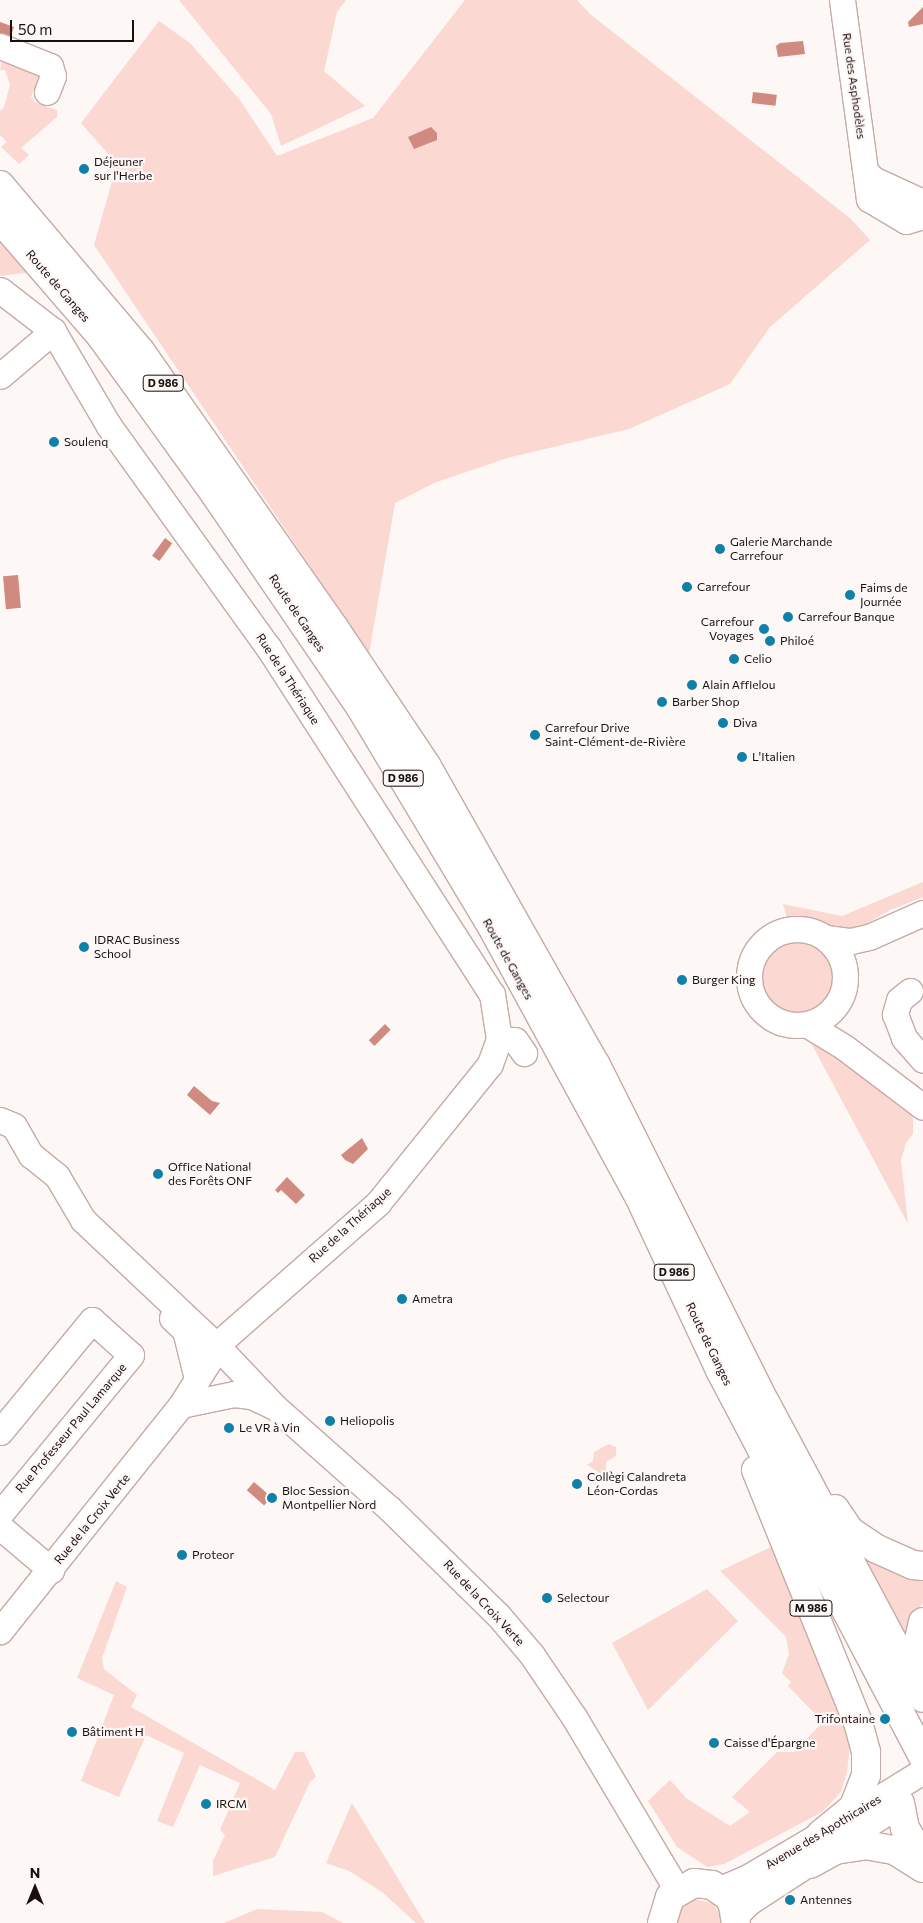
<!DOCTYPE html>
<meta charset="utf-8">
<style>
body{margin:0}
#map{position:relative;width:923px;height:1923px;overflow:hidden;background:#fdf7f6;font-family:Commissioner,sans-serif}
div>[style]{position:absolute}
.green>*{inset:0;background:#fbd8d2}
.round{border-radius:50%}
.water>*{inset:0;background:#d08a7f;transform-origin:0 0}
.roads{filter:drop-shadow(1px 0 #c6aaa5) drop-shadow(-1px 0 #c6aaa5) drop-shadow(0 1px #c6aaa5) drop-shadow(0 -1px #c6aaa5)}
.minor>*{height:25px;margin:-12.5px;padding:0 12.5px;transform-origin:12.5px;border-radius:12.5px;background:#fff}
.minor>.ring{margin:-12.5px;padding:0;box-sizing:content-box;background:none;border:25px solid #fff;border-radius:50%}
.major>*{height:28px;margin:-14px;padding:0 14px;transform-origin:14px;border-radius:14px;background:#fff}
.dots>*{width:14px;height:14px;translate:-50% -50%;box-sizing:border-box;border:2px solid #fdf7f6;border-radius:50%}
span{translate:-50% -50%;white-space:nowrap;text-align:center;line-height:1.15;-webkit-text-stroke:4.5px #fdf7f6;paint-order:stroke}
.shield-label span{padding:1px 4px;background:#fdf7f6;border:1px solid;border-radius:4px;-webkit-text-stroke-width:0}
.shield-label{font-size:11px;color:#190f0e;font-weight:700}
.street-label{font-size:12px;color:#190f0e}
.poi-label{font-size:12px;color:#190f0e}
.left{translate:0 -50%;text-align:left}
.right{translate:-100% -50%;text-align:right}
.north{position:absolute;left:10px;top:1863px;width:50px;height:50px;-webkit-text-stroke:4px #fdf7f6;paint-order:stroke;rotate:0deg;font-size:14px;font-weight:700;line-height:20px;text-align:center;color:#190f0e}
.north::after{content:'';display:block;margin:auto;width:18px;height:22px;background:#190f0e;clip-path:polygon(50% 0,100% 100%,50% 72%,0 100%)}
.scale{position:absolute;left:10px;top:20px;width:124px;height:22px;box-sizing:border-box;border:2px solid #190f0e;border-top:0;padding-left:6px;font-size:15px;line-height:18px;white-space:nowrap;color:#190f0e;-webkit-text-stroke:4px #fdf7f6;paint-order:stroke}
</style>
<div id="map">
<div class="green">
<i style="clip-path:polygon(179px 0,346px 0,337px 12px,324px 71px,365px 106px,281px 146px,271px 114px)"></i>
<i style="clip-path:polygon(465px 0,577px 0,590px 14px,851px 219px,870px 240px,770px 327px,730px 384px,629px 429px,507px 458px,434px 483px,395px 503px,369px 654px,94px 245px,117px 164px,81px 123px,159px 21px,190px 43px,240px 100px,277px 156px,373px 118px)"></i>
<i style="clip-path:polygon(3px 53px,40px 73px,31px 97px,36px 103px,57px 110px,57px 117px,21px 148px,29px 155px,19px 164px,1px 147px,7px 142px,0 135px,0 111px,4px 107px,10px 85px,5px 70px,0 70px)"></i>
<i style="clip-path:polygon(0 238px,32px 272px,0 276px)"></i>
<i style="clip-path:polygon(923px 882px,923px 897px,890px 910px,844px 936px,812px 921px,787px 918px,783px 904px,842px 916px)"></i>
<i class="round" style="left:759px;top:942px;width:74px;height:74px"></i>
<i style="clip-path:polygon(810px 1041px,818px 1042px,913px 1110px,913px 1134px,906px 1143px,901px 1160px,908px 1224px)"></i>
<i style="clip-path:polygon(609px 1444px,616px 1447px,616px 1456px,606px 1462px,606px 1470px,600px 1473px,587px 1465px,593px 1461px,594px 1452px)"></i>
<i style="clip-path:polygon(771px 1547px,840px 1715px,850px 1746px,847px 1772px,841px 1792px,822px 1812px,724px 1864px,707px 1867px,677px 1847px,648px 1801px,670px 1780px,686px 1798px,730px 1826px,750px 1812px,732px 1797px,777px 1752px,794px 1752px,823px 1722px,788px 1686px,791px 1682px,782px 1673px,789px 1654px,786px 1637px,720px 1571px)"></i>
<i style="clip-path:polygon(857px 1550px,923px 1572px,923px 1603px,914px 1614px,908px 1652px)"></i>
<i style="clip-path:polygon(116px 1581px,127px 1587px,102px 1658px,104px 1669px,137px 1695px,131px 1707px,275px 1790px,295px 1752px,304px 1752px,316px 1777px,310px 1782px,275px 1857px,213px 1876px,213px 1861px,225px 1835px,220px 1830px,240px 1783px,200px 1765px,173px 1827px,157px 1821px,184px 1753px,146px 1735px,119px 1797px,81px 1781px,114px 1695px,77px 1678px)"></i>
<i style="clip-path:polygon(707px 1589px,738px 1621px,648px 1710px,612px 1643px)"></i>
<i style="clip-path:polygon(352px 1803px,425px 1923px,416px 1923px,382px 1892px,349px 1871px,326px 1863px)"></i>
<i style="clip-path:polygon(693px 1899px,713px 1903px,720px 1915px,720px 1923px,678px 1923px,682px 1907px)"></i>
<i style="clip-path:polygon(257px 1909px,322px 1912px,343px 1923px,224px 1923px)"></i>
</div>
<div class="water">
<i style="clip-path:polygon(923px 7px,923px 24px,909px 27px,908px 22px)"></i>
<i style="clip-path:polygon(0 22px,14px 27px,10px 37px,0 33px)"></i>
<i style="clip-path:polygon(803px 41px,805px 54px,778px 57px,776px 46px,780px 43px)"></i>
<i style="left:753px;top:92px;width:24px;height:11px;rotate:7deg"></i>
<i style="clip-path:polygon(431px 127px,437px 133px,437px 140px,414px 149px,408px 137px)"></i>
<i style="left:165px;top:538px;width:9px;height:22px;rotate:36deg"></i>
<i style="left:18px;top:575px;width:33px;height:15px;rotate:85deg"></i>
<i style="left:385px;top:1024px;width:8px;height:23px;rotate:45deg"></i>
<i style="clip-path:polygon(194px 1086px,212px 1101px,220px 1103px,210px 1115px,187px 1095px)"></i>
<i style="clip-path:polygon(362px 1138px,368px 1149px,353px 1164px,345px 1160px,341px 1155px)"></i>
<i style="clip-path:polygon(287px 1177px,305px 1195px,296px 1204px,281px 1190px,278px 1193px,275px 1190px)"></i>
<i style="left:254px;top:1482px;width:23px;height:11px;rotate:41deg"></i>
</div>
<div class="roads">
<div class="minor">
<i style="left:842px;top:0;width:201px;rotate:82.3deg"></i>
<i style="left:869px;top:199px;width:43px;rotate:30.7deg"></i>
<i style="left:906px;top:221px;width:18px;rotate:-16deg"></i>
<i style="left:0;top:46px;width:54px;rotate:21.8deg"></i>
<i style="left:50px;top:66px;width:10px;rotate:73deg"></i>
<i style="left:53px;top:76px;width:17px;rotate:111deg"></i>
<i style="left:866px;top:172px;width:10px;rotate:45deg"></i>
<i style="left:873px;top:179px;width:55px;rotate:24.7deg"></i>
<i style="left:0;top:290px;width:67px;rotate:37.7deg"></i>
<i style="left:53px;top:331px;width:110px;rotate:59.5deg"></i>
<i style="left:109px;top:426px;width:272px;rotate:54.3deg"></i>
<i style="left:268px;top:647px;width:413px;rotate:57.2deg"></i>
<i style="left:492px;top:994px;width:46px;rotate:81.2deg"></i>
<i style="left:499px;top:1039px;width:27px;rotate:110deg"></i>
<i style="left:490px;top:1064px;width:179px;rotate:128.9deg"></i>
<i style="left:378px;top:1203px;width:208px;rotate:138.7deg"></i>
<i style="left:222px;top:1340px;width:77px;rotate:122.2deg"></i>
<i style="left:181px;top:1405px;width:290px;rotate:128.7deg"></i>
<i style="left:0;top:376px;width:70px;rotate:-40.3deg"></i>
<i class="ring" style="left:749px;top:929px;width:71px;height:71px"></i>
<i style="left:826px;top:938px;width:25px;rotate:7deg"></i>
<i style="left:851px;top:941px;width:18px;rotate:-13deg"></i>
<i style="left:869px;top:937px;width:59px;rotate:-24deg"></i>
<i style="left:910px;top:991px;width:14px;rotate:141deg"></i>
<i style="left:899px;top:1000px;width:15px;rotate:106deg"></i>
<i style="left:895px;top:1014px;width:26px;rotate:69deg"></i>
<i style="left:904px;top:1038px;width:29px;rotate:49deg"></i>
<i style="left:808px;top:1025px;width:42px;rotate:31.4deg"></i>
<i style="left:844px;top:1047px;width:99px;rotate:37.2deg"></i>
<i style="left:499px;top:1039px;width:16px;rotate:4deg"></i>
<i style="left:515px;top:1040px;width:16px;rotate:55deg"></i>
<i style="left:0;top:1120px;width:15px;rotate:23deg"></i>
<i style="left:14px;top:1126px;width:34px;rotate:60deg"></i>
<i style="left:31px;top:1155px;width:33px;rotate:39deg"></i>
<i style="left:57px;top:1176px;width:51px;rotate:59.4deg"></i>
<i style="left:83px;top:1220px;width:187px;rotate:43.3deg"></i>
<i style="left:219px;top:1348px;width:81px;rotate:46.5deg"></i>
<i style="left:275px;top:1407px;width:154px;rotate:41.6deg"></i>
<i style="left:390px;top:1509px;width:151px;rotate:44.5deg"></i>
<i style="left:498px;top:1615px;width:52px;rotate:49.6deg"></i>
<i style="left:532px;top:1655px;width:75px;rotate:55.9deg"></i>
<i style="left:574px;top:1717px;width:201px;rotate:59.2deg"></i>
<i style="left:172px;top:1318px;width:18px;rotate:43deg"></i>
<i style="left:185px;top:1330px;width:50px;rotate:76.2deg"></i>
<i style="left:181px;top:1405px;width:54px;rotate:-11.7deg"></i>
<i style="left:234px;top:1394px;width:17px;rotate:7deg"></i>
<i style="left:251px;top:1396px;width:23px;rotate:25deg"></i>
<i style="left:0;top:1432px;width:145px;rotate:-50.6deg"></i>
<i style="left:92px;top:1320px;width:52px;rotate:41.9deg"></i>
<i style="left:131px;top:1355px;width:206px;rotate:129.5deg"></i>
<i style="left:0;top:1527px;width:67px;rotate:40.1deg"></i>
<i style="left:720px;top:1889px;width:30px;rotate:-23deg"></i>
<i style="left:748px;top:1877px;width:85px;rotate:-30.5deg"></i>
<i style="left:821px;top:1834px;width:120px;rotate:-31.7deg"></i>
<i style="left:736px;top:1915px;width:18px;rotate:-45deg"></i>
<i style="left:749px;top:1902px;width:174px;rotate:-33.1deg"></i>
</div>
<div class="major">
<i style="left:0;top:185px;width:219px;rotate:49.8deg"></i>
<i style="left:141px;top:352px;width:338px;rotate:55deg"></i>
<i style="left:335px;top:629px;width:164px;rotate:56.2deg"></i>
<i style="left:426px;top:765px;width:345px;rotate:60.5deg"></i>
<i style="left:596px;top:1065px;width:379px;rotate:63.4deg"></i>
<i style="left:766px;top:1404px;width:333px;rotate:61.9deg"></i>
<i style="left:0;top:219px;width:155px;rotate:49.2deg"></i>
<i style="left:101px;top:336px;width:195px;rotate:54.2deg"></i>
<i style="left:215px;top:494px;width:259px;rotate:55.7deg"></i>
<i style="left:361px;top:708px;width:263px;rotate:59.1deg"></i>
<i style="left:496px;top:934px;width:296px;rotate:61.4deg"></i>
<i style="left:638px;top:1194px;width:194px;rotate:65deg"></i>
<i style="left:720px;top:1370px;width:436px;rotate:62.3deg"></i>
<i style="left:756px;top:1470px;width:272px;rotate:68deg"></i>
<i style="left:858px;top:1722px;width:31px;rotate:75deg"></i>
<i style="left:866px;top:1752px;width:23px;rotate:90deg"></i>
<i style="left:866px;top:1775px;width:34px;rotate:111deg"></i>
<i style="left:854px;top:1807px;width:43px;rotate:140.7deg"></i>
<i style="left:835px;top:1509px;width:27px;rotate:56deg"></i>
<i style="left:850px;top:1531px;width:32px;rotate:34deg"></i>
<i style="left:877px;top:1549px;width:39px;rotate:24deg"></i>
<i style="left:913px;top:1565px;width:10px;rotate:6deg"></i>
<i style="left:923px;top:1622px;width:28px;rotate:103deg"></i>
<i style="left:917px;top:1649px;width:27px;rotate:77deg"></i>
<i style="left:900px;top:1803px;width:25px;rotate:79deg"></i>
<i style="left:905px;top:1828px;width:36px;rotate:60deg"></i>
<i style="left:810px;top:1864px;width:29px;rotate:-29deg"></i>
<i style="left:835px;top:1850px;width:30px;rotate:-9deg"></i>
<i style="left:865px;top:1845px;width:29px;rotate:10deg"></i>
<i style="left:894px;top:1850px;width:34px;rotate:32deg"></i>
<i style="left:662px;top:1923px;width:27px;rotate:-73deg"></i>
<i style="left:670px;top:1897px;width:28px;rotate:-30deg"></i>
<i style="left:694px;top:1883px;width:18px;rotate:6deg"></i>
<i style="left:712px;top:1885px;width:19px;rotate:35deg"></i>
<i style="left:728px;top:1896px;width:10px;rotate:61deg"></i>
<i style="left:733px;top:1905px;width:18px;rotate:81deg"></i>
</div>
</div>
<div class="dots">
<i style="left:84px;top:169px;background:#0f81a8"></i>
<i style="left:54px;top:442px;background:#0f81a8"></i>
<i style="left:720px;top:549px;background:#0f81a8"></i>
<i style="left:687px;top:587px;background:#0f81a8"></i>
<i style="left:850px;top:595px;background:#0f81a8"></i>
<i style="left:788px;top:617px;background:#0f81a8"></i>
<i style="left:764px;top:629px;background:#0f81a8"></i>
<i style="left:770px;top:641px;background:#0f81a8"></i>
<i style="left:734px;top:659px;background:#0f81a8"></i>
<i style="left:692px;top:685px;background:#0f81a8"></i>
<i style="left:662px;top:702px;background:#0f81a8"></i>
<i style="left:723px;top:723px;background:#0f81a8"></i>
<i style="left:535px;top:735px;background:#0f81a8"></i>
<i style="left:742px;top:757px;background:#0f81a8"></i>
<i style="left:84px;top:947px;background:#0f81a8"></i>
<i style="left:682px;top:980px;background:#0f81a8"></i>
<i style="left:158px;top:1174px;background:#0f81a8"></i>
<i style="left:402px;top:1299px;background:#0f81a8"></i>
<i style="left:330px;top:1421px;background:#0f81a8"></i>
<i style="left:229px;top:1428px;background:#0f81a8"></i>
<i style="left:577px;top:1484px;background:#0f81a8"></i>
<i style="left:272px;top:1498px;background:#0f81a8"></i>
<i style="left:182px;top:1555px;background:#0f81a8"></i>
<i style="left:547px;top:1598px;background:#0f81a8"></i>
<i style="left:885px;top:1719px;background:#0f81a8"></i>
<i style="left:72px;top:1732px;background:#0f81a8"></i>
<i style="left:714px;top:1743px;background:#0f81a8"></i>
<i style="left:206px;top:1804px;background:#0f81a8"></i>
<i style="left:790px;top:1900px;background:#0f81a8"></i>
</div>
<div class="shield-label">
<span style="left:163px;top:383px">D 986</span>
<span style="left:403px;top:778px">D 986</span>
<span style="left:674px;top:1272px">D 986</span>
<span style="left:811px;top:1608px">M 986</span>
</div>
<div class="street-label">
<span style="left:854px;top:86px;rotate:82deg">Rue des Asphodèles</span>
<span style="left:58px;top:286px;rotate:49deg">Route de Ganges</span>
<span style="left:297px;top:613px;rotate:56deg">Route de Ganges</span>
<span style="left:288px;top:679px;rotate:57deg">Rue de la Thériaque</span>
<span style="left:508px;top:959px;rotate:61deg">Route de Ganges</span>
<span style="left:350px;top:1225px;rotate:-42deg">Rue de la Thériaque</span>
<span style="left:709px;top:1344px;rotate:64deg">Route de Ganges</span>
<span style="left:71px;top:1428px;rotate:-50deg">Rue Professeur Paul Lamarque</span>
<span style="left:92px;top:1519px;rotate:-51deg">Rue de la Croix Verte</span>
<span style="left:484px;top:1603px;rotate:47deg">Rue de la Croix Verte</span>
<span style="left:823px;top:1832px;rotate:-31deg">Avenue des Apothicaires</span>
</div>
<div class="poi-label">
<span class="left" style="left:94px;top:169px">Déjeuner<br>sur l'Herbe</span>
<span class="left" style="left:64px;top:442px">Soulenq</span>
<span class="left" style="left:730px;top:549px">Galerie Marchande<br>Carrefour</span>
<span class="left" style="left:697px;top:587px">Carrefour</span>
<span class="left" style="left:860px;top:595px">Faims de<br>Journée</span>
<span class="left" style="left:798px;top:617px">Carrefour Banque</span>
<span class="right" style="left:754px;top:629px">Carrefour<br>Voyages</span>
<span class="left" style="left:780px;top:641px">Philoé</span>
<span class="left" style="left:744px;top:659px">Celio</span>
<span class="left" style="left:702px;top:685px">Alain Afflelou</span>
<span class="left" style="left:672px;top:702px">Barber Shop</span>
<span class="left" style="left:733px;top:723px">Diva</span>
<span class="left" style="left:545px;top:735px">Carrefour Drive<br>Saint-Clément-de-Rivière</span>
<span class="left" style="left:752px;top:757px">L'Italien</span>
<span class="left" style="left:94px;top:947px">IDRAC Business<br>School</span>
<span class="left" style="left:692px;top:980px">Burger King</span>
<span class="left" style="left:168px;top:1174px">Office National<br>des Forêts ONF</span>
<span class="left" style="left:412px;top:1299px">Ametra</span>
<span class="left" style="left:340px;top:1421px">Heliopolis</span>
<span class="left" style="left:239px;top:1428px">Le VR à Vin</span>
<span class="left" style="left:587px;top:1484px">Collègi Calandreta<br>Léon-Cordas</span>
<span class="left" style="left:282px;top:1498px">Bloc Session<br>Montpellier Nord</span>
<span class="left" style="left:192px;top:1555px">Proteor</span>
<span class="left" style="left:557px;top:1598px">Selectour</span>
<span class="right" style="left:875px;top:1719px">Trifontaine</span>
<span class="left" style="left:82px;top:1732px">Bâtiment H</span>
<span class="left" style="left:724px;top:1743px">Caisse d'Épargne</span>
<span class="left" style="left:216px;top:1804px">IRCM</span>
<span class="left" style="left:800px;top:1900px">Antennes</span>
</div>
<div class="north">N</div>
<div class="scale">50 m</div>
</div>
